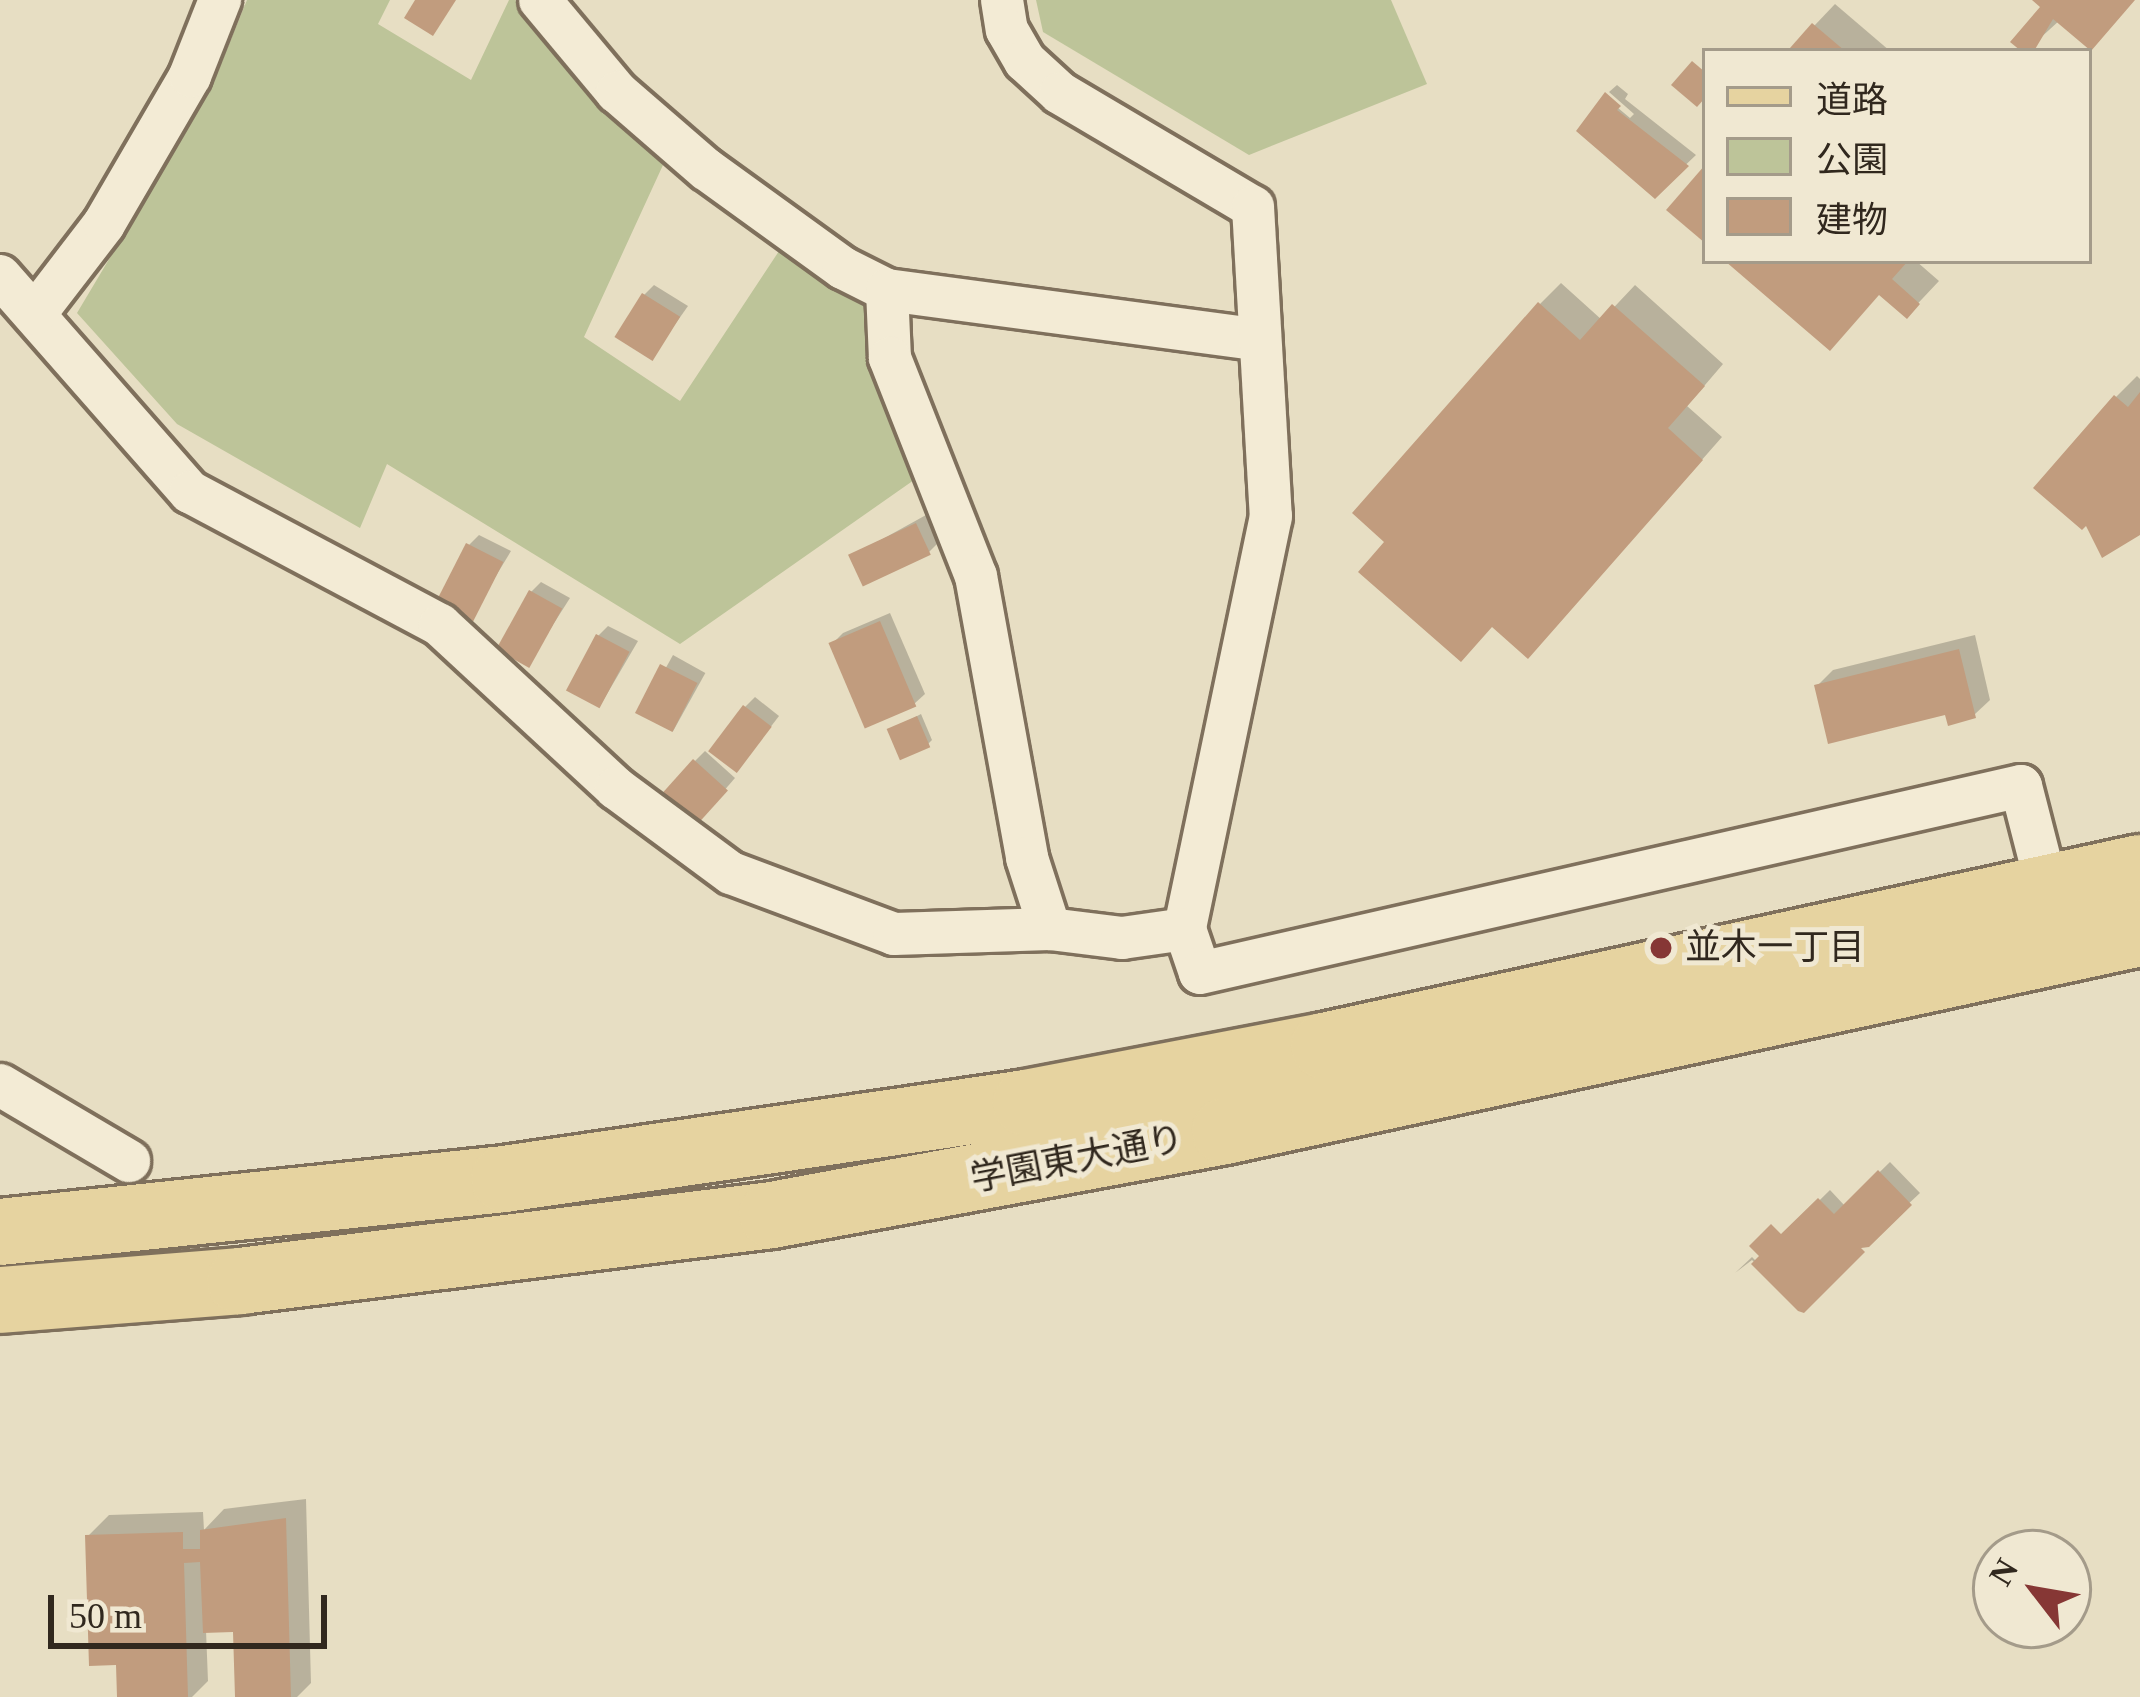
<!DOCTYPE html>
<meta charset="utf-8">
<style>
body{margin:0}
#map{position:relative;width:2140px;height:1697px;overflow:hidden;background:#e7dec3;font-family:"Times New Roman","Noto Sans JP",serif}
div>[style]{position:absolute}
.green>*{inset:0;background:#bdc499}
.shadow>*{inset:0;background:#0003;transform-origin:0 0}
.building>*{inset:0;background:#c19c7e;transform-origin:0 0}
.roads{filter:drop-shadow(3px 0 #7f705c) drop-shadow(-3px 0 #7f705c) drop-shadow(0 3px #7f705c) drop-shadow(0 -3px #7f705c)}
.street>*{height:42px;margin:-21px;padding:0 21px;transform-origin:21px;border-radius:21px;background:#f3ebd5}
.primary>*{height:66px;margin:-33px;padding:0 33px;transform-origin:33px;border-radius:33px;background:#e6d3a0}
.dots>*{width:33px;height:33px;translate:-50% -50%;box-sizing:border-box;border:6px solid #f0e8d2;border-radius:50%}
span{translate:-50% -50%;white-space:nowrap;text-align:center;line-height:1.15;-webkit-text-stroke:10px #f0e8d2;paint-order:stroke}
.poi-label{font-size:36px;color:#31281e}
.left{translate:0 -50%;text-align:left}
.street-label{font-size:36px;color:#31281e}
.legend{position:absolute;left:1702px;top:48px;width:390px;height:216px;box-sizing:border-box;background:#f0e8d2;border:3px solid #a49b8a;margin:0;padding:15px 21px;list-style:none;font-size:36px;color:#31281e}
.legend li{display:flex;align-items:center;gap:24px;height:60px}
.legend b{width:60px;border:3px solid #a49b8a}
.north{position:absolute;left:1972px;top:1529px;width:120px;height:120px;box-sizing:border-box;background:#f0e8d2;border:3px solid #a49b8a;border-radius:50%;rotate:301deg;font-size:33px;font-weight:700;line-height:48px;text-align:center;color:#31281e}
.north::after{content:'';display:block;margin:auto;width:42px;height:54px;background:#863735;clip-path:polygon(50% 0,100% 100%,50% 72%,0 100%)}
.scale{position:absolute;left:48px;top:1595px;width:279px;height:54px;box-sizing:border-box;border:6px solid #31281e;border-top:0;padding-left:15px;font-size:36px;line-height:42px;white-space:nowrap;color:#31281e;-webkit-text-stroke:9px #f0e8d2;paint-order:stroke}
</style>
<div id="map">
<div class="green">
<i style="clip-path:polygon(247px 0,390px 0,378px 24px,471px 80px,509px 0,515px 0,663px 165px,584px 337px,680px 401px,781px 248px,871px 301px,914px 480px,680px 644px,387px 464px,360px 528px,177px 424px,77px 313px,211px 88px)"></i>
<i style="clip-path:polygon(1036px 0,1391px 0,1427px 84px,1249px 155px,1043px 32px)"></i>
</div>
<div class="shadow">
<i style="clip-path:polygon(2036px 0,2134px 0,2060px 20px,2026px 51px,2045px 7px)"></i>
<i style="clip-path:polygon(1835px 4px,1890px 51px,1794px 47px)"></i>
<i style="clip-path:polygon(1617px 85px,1628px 94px,1625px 99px,1696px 155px,1655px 194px,1605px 97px,1630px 118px,1634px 114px,1609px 92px)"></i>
<i style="clip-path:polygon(1730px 261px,1916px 261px,1939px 281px,1907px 315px,1880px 292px)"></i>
<i style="clip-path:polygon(1561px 283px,1602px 320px,1635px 285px,1723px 364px,1687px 406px,1722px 437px,1549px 634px,1389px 541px,1540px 304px)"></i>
<i style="clip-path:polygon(654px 285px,688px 306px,652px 357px,644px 295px)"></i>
<i style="clip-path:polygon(2137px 376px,2140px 379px,2140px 531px,2116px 397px)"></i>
<i style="clip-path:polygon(926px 515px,939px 542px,929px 552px,852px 556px)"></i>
<i style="clip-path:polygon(479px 535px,511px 551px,469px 620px,469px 545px)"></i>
<i style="clip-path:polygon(541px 582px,570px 598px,528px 664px,531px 592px)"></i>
<i style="clip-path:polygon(890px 613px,925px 694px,914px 704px,833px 643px,843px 633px)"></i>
<i style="clip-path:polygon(608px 626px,638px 641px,600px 706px,598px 636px)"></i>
<i style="clip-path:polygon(1975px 635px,1990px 700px,1974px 715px,1817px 686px,1833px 670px)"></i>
<i style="left:673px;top:655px;width:37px;height:67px;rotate:29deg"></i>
<i style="clip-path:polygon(755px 697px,779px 716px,746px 759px,745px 707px)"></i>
<i style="clip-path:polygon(921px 714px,932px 740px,928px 744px,890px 730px)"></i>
<i style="clip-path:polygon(705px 751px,735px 778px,703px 815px,695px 761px)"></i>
<i style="clip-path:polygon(1890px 1162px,1920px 1193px,1798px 1307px,1752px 1260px,1735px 1273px,1752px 1257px,1757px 1262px,1830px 1190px,1845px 1206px)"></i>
<i style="clip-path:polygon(306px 1499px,311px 1683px,297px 1697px,240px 1697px,236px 1629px,206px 1630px,208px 1681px,192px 1697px,120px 1697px,119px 1662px,88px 1536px,109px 1515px,203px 1512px,204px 1530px,224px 1509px)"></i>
</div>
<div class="building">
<i style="clip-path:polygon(415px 0,456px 0,433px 36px,404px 18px)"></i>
<i style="clip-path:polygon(2032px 0,2135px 0,2091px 51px,2053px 19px,2034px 51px,2021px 51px,2010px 42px,2040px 7px)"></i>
<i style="clip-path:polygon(1812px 23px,1845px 51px,1790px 48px)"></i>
<i style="clip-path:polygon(1692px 61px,1705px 72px,1705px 98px,1697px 107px,1671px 85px)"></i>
<i style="clip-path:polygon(1605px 92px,1621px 106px,1617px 110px,1689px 166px,1655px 199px,1576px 131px)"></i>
<i style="clip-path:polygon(1705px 165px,1705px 243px,1666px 210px)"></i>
<i style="clip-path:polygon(1725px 261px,1908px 261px,1892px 279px,1920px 304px,1907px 319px,1879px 295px,1830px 351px)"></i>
<i style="left:642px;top:293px;width:45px;height:52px;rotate:32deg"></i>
<i style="clip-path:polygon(1538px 302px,1580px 340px,1612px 304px,1705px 386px,1668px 428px,1703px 460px,1528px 659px,1492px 627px,1461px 662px,1358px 572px,1384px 542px,1352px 513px)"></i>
<i style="clip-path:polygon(2140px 392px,2140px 535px,2102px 558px,2086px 526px,2082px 530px,2033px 488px,2114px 395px,2128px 407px)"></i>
<i style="left:916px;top:523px;width:35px;height:75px;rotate:65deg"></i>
<i style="left:466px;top:543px;width:42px;height:69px;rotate:27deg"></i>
<i style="left:529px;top:590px;width:38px;height:68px;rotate:29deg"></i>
<i style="left:880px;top:621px;width:93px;height:56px;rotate:67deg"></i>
<i style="left:596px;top:634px;width:38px;height:64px;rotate:28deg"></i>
<i style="clip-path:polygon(1959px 649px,1976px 718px,1948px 726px,1945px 715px,1828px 744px,1814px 685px)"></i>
<i style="left:660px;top:664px;width:42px;height:55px;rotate:27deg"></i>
<i style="left:743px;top:705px;width:36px;height:58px;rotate:37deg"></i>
<i style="left:917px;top:716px;width:34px;height:33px;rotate:67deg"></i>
<i style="left:693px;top:759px;width:47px;height:52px;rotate:42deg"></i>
<i style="clip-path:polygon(1878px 1170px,1912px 1205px,1869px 1247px,1861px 1248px,1865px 1252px,1804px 1313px,1798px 1311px,1751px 1264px,1759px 1256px,1749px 1246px,1771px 1224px,1781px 1234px,1818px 1198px,1834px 1214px)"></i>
<i style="clip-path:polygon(286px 1518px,291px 1697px,235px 1697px,233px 1632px,203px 1633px,200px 1562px,184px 1563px,188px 1697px,117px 1697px,116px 1665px,89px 1666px,85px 1535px,183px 1532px,183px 1549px,200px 1549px,200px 1530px)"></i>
</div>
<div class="roads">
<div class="street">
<i style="left:540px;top:0;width:120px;rotate:50.1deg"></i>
<i style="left:617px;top:92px;width:118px;rotate:40.9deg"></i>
<i style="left:706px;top:169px;width:169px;rotate:35.9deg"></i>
<i style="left:843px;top:268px;width:49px;rotate:26.6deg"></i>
<i style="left:887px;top:290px;width:376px;rotate:7.6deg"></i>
<i style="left:1002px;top:0;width:30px;rotate:81deg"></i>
<i style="left:1007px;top:30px;width:36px;rotate:60deg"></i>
<i style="left:1025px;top:61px;width:47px;rotate:42.4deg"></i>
<i style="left:1060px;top:93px;width:224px;rotate:30.6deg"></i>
<i style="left:1253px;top:207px;width:310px;rotate:86.7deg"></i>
<i style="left:1271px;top:516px;width:422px;rotate:101.8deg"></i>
<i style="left:1185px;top:929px;width:46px;rotate:71.2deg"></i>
<i style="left:1200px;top:973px;width:842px;rotate:-12.83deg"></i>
<i style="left:2021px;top:786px;width:129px;rotate:75.6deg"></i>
<i style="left:0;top:276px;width:288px;rotate:48.7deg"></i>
<i style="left:190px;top:492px;width:283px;rotate:28deg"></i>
<i style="left:440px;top:625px;width:240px;rotate:42.8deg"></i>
<i style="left:616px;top:788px;width:143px;rotate:36.5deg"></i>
<i style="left:731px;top:873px;width:174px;rotate:20.5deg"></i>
<i style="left:894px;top:934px;width:156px;rotate:-1.8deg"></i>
<i style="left:1050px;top:929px;width:73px;rotate:7.1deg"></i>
<i style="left:1122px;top:938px;width:64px;rotate:-8.1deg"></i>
<i style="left:887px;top:290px;width:68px;rotate:87.5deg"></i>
<i style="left:890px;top:358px;width:234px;rotate:68.5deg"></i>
<i style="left:976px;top:576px;width:287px;rotate:79.7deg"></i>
<i style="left:1027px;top:858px;width:75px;rotate:72.1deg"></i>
<i style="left:35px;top:314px;width:113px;rotate:-52.5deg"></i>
<i style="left:104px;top:224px;width:171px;rotate:-59.8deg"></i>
<i style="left:190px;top:76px;width:82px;rotate:-68.5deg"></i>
<i style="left:0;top:1085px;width:150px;rotate:30.5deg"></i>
</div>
<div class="primary">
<i style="left:0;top:1232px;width:507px;rotate:-6deg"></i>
<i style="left:504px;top:1179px;width:528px;rotate:-8.28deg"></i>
<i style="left:1026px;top:1103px;width:303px;rotate:-10.8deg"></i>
<i style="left:1324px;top:1046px;width:835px;rotate:-12.31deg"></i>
<i style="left:0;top:1300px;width:241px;rotate:-4.5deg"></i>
<i style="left:240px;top:1281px;width:536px;rotate:-7.07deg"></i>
<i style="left:772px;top:1215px;width:461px;rotate:-10.5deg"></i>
<i style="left:1225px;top:1131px;width:936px;rotate:-12.21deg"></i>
</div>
</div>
<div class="dots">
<i style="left:1661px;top:948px;background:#863735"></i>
</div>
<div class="poi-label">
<span class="left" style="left:1685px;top:948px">並木一丁目</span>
</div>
<div class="street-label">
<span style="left:1077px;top:1159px;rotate:-11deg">学園東大通り</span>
</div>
<ul class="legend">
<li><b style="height:15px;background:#e6d3a0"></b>道路</li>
<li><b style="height:33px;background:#bdc499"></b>公園</li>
<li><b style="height:33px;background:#c19c7e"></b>建物</li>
</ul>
<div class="north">N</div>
<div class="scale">50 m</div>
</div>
